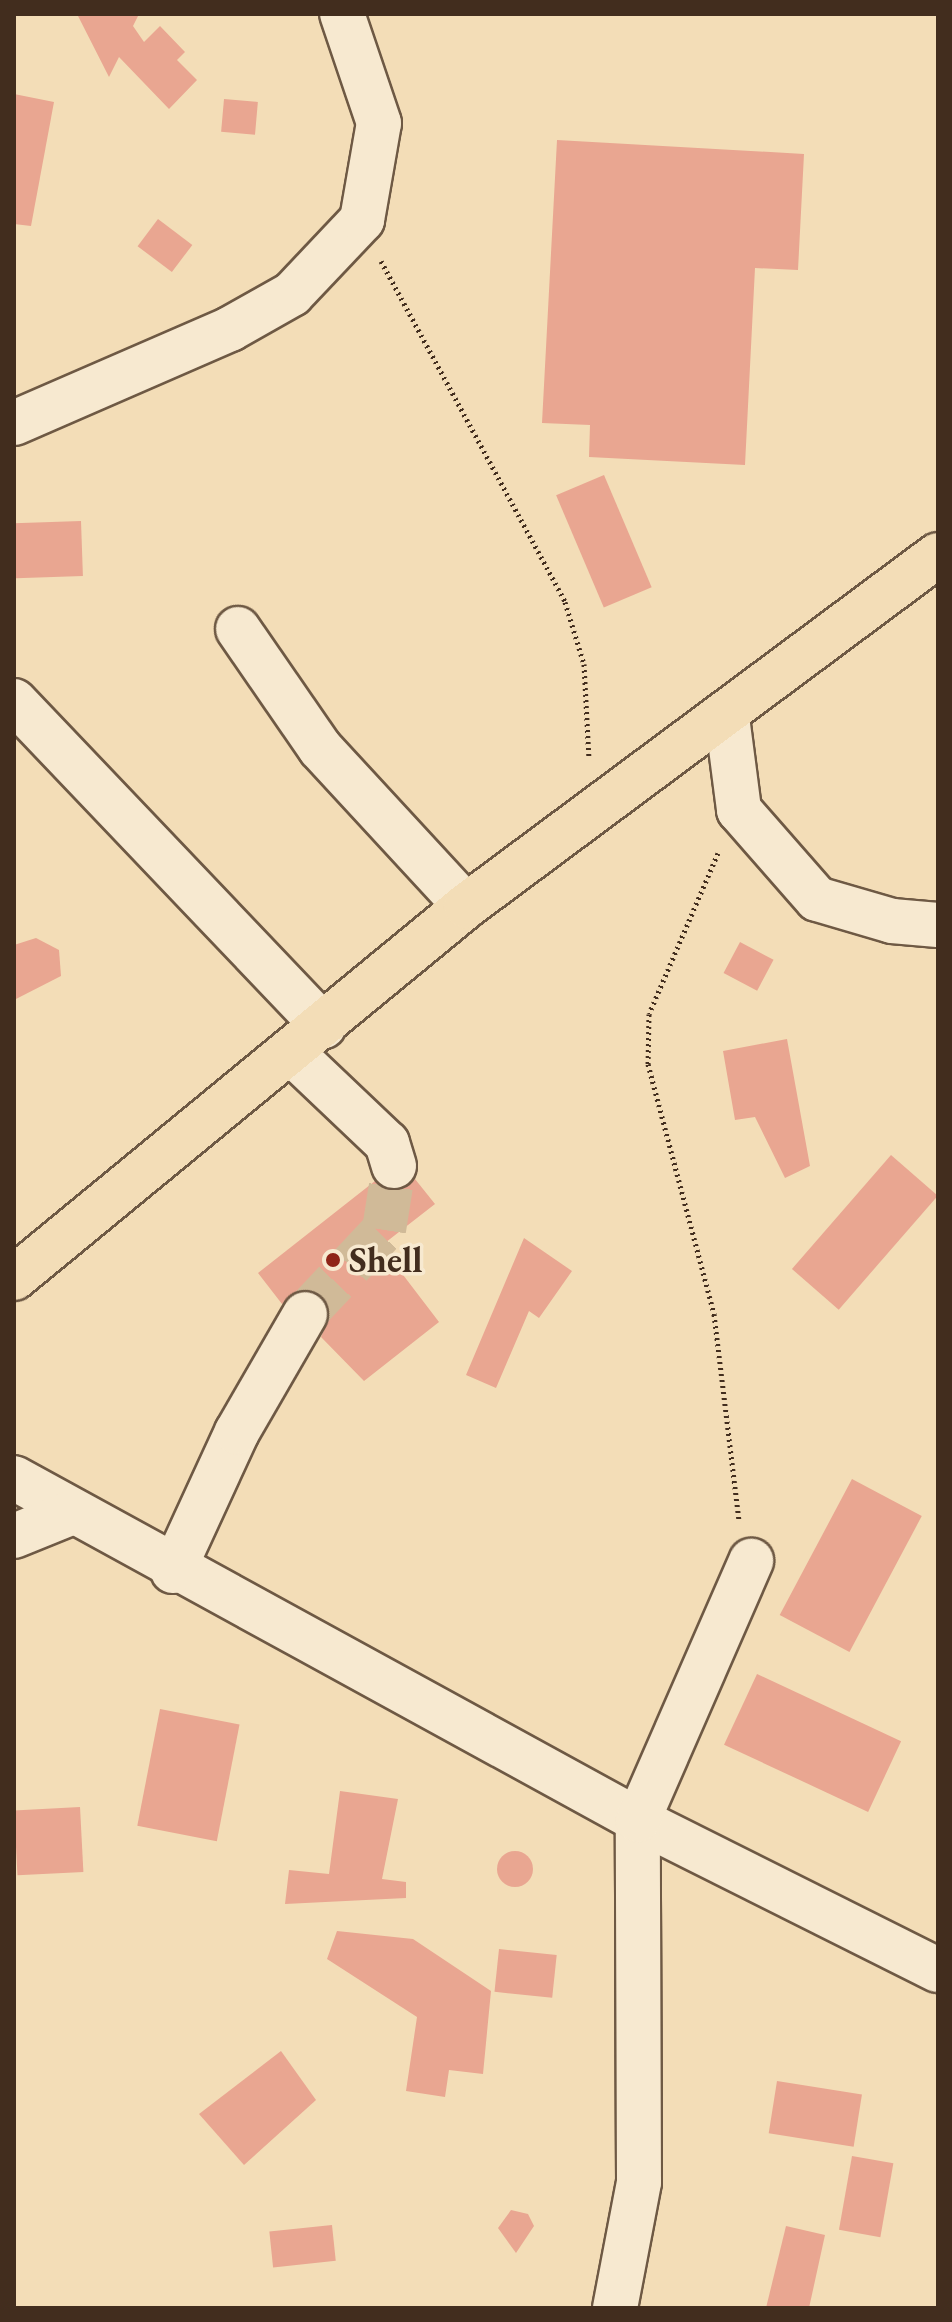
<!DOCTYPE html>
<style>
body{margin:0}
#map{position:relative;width:952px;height:2322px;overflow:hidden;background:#f3ddb7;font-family:"EB Garamond",serif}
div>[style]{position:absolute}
.building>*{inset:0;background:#e9a691;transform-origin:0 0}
.round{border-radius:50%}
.minor-tunnel>*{height:44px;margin-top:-22px;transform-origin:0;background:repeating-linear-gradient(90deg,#d0ba98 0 44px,transparent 0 66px)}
.path>*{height:5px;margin-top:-2.5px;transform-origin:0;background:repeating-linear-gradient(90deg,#422d1e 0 2px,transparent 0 6px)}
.roads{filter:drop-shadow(2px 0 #6e5944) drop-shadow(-2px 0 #6e5944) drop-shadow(0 2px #6e5944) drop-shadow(0 -2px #6e5944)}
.minor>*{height:44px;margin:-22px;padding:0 22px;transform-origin:22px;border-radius:22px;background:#f7e9d0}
.major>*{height:44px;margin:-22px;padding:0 22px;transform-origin:22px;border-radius:22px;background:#f3ddb7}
.dots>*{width:22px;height:22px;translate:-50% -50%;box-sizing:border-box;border:4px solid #f7e9d0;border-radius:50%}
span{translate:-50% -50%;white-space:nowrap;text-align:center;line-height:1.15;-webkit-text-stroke:7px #f7e9d0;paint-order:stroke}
.poi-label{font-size:36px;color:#422d1e;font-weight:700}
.left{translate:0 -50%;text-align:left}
.frame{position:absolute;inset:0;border:16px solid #422d1e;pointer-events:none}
</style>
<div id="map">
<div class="building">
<i style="clip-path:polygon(77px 14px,139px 14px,133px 26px,144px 42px,160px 26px,185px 52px,177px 60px,197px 80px,169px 109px,119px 57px,109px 77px)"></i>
<i style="clip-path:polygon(14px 94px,54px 102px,31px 226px,14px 224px)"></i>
<i style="left:224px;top:99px;width:34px;height:33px;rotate:5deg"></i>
<i style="clip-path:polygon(557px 140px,804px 154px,798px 270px,755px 268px,745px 465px,589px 457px,590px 425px,542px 423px)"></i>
<i style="left:158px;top:219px;width:43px;height:34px;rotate:37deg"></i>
<i style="left:604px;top:475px;width:122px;height:52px;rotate:67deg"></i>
<i style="left:81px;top:521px;width:55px;height:67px;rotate:88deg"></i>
<i style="clip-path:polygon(36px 938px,59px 950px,61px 976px,14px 1000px,14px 945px)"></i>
<i style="left:740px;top:942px;width:38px;height:35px;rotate:28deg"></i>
<i style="clip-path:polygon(787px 1039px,810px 1166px,785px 1178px,755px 1117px,735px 1120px,723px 1051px)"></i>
<i style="left:891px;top:1155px;width:62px;height:151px;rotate:41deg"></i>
<i style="clip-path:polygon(415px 1179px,435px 1204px,381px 1246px,439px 1322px,364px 1381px,321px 1337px,330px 1315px,326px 1301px,304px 1289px,282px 1304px,258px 1273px,375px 1181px,400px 1190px)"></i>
<i style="clip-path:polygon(524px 1238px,572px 1271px,539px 1318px,529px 1311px,496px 1388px,466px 1375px)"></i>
<i style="left:852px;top:1479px;width:79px;height:154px;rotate:28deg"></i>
<i style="left:757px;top:1674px;width:159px;height:78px;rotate:25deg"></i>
<i style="left:160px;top:1709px;width:81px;height:119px;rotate:11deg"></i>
<i style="clip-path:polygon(340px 1791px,398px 1799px,382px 1879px,406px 1882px,406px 1898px,285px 1904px,289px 1870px,329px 1874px)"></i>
<i style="left:80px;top:1807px;width:65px;height:66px;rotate:87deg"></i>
<i class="round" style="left:497px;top:1851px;width:36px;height:36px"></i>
<i style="clip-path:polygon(337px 1931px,413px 1939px,491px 1991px,483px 2074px,449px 2070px,445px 2097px,406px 2091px,417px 2017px,327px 1959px)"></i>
<i style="left:499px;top:1949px;width:58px;height:43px;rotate:6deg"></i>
<i style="clip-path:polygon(281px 2051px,316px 2100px,244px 2165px,199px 2114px)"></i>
<i style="left:777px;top:2081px;width:86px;height:53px;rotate:9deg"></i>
<i style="left:852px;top:2156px;width:42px;height:75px;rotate:10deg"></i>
<i style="clip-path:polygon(511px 2210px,528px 2214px,534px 2226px,516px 2253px,498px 2228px)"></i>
<i style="left:332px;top:2225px;width:36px;height:63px;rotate:84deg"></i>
<i style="clip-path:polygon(786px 2226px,825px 2235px,809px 2308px,766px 2308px)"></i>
</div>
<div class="minor-tunnel">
<i style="left:305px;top:1314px;width:115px;rotate:-46.8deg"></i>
<i style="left:384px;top:1230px;width:65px;rotate:-81.1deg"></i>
</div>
<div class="path">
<i style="left:381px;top:261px;width:387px;rotate:61.6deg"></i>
<i style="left:565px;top:602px;width:65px;rotate:73deg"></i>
<i style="left:584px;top:664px;width:95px;rotate:87deg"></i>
<i style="left:718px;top:853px;width:175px;rotate:113.2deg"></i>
<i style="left:649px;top:1014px;width:50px;rotate:91.1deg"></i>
<i style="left:648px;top:1064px;width:259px;rotate:75.2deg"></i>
<i style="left:714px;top:1314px;width:209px;rotate:83.1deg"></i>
</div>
<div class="roads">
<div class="minor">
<i style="left:14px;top:423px;width:236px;rotate:-23.5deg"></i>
<i style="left:230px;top:329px;width:71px;rotate:-29.4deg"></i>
<i style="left:292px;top:294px;width:102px;rotate:-46.6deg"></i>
<i style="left:362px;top:220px;width:98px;rotate:-80.1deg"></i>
<i style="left:379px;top:123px;width:115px;rotate:-108.7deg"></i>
<i style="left:238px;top:629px;width:145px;rotate:55.4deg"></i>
<i style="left:320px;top:748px;width:215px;rotate:47.3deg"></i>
<i style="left:14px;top:701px;width:449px;rotate:46.4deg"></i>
<i style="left:727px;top:717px;width:94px;rotate:82.6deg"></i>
<i style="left:739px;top:810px;width:118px;rotate:48.8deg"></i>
<i style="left:817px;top:899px;width:78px;rotate:16.3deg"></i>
<i style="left:892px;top:921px;width:46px;rotate:5deg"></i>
<i style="left:292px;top:1053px;width:131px;rotate:43.5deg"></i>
<i style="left:387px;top:1143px;width:24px;rotate:73deg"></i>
<i style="left:14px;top:1478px;width:712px;rotate:28.73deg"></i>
<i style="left:638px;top:1820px;width:335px;rotate:26.6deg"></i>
<i style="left:14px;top:1536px;width:58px;rotate:-22.2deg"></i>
<i style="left:173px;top:1571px;width:153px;rotate:-65.3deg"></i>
<i style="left:237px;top:1432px;width:136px;rotate:-60deg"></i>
<i style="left:615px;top:2308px;width:128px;rotate:-79.2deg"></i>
<i style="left:639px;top:2182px;width:362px;rotate:-90.2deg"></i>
<i style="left:638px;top:1820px;width:283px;rotate:-66.4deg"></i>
</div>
<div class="major">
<i style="left:14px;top:1278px;width:585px;rotate:-39.45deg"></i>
<i style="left:466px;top:906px;width:588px;rotate:-36.64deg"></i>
</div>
</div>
<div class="dots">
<i style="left:333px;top:1260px;background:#8f2418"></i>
</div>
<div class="poi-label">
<span class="left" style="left:349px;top:1260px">Shell</span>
</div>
<div class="frame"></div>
</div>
